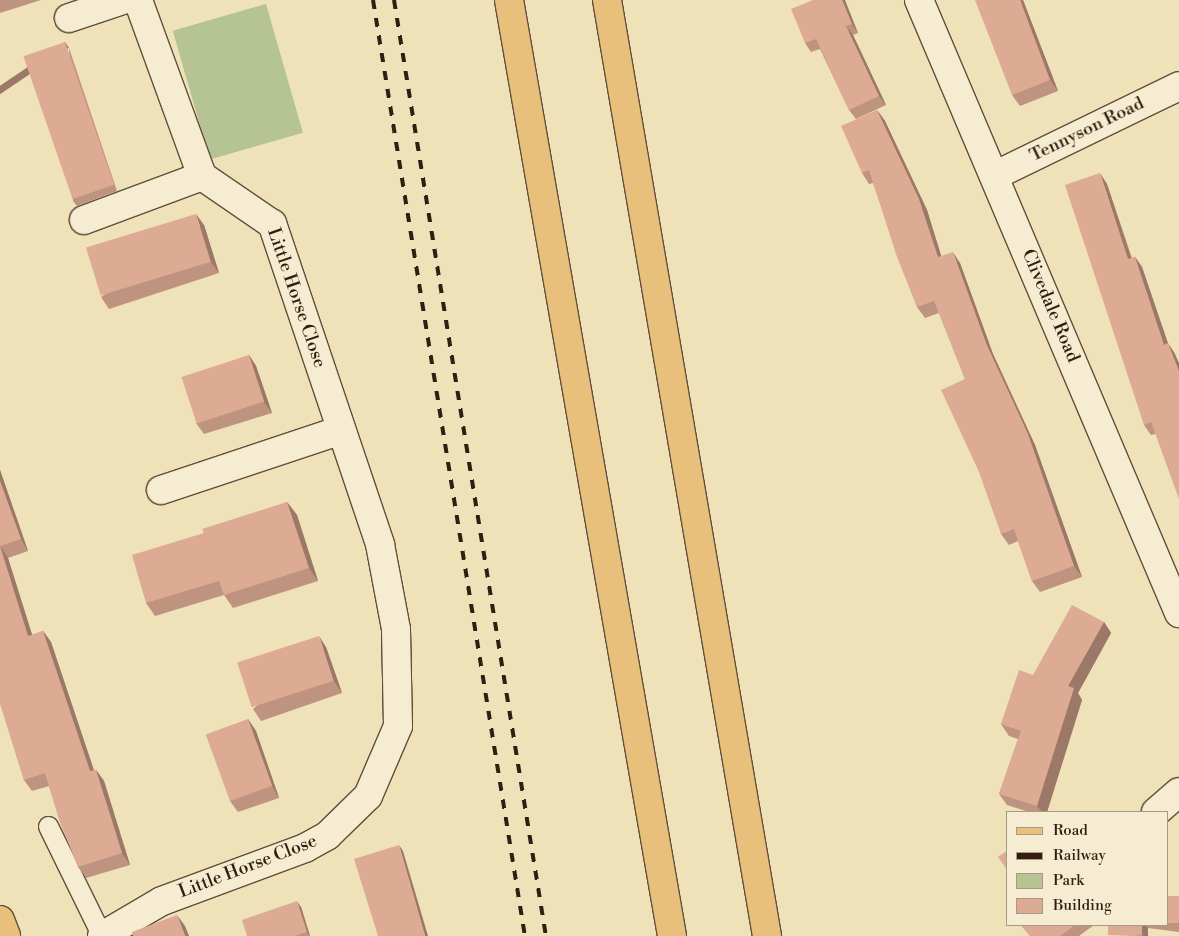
<!DOCTYPE html>
<style>
body{margin:0}
#map{position:relative;width:1179px;height:936px;overflow:hidden;background:#efe1b8;font-family:"Libre Bodoni",serif}
div>[style]{position:absolute}
.green>*{inset:0;background:#b5c492;transform-origin:0 0}
.roads{filter:drop-shadow(1px 0 #614e3b) drop-shadow(-1px 0 #614e3b) drop-shadow(0 1px #614e3b) drop-shadow(0 -1px #614e3b)}
.service>*{height:19px;margin:-9.5px;padding:0 9.5px;transform-origin:9.5px;border-radius:9.5px;background:#f5ecd1}
.minor>*{height:28px;margin:-14px;padding:0 14px;transform-origin:14px;border-radius:14px;background:#f5ecd1}
.primary>*{height:28px;margin:-14px;padding:0 14px;transform-origin:14px;border-radius:14px;background:#e8c07c}
.rail>*{height:4px;margin-top:-2px;transform-origin:0;background:repeating-linear-gradient(90deg,#321d11 0 9px,transparent 0 18px)}
.wall>*{inset:0;background:#be937f}
.shaded-wall>*{inset:0;background:#9b7868;transform-origin:0 0}
.building>*{inset:0;background:#ddab94;transform-origin:0 0}
span{translate:-50% -50%;white-space:nowrap;text-align:center;line-height:1.15;-webkit-text-stroke:4px #f5ecd1;paint-order:stroke}
.street-label{font-size:18px;color:#321d11}
.legend{position:absolute;left:1006px;top:811px;width:162px;height:115px;box-sizing:border-box;background:#f5ecd1;border:1px solid #a79984;margin:0;padding:6px 9px;list-style:none;font-size:15px;color:#321d11}
.legend li{display:flex;align-items:center;gap:10px;height:25px}
.legend b{width:25px;border:1px solid #a79984}
</style>
<div id="map">
<div class="green">
<i style="left:266px;top:4px;width:134px;height:97px;rotate:74deg"></i>
</div>
<div class="roads">
<div class="service">
<i style="left:48px;top:826px;width:123px;rotate:63.9deg"></i>
</div>
<div class="minor">
<i style="left:919px;top:0;width:666px;rotate:67.02deg"></i>
<i style="left:69px;top:18px;width:57px;rotate:-18.4deg"></i>
<i style="left:996px;top:175px;width:203px;rotate:-25.9deg"></i>
<i style="left:84px;top:220px;width:126px;rotate:-20.4deg"></i>
<i style="left:161px;top:490px;width:190px;rotate:-18.4deg"></i>
<i style="left:1156px;top:812px;width:30px;rotate:-41deg"></i>
<i style="left:102px;top:936px;width:69px;rotate:-30.3deg"></i>
<i style="left:162px;top:901px;width:153px;rotate:-20.3deg"></i>
<i style="left:305px;top:848px;width:26px;rotate:-29deg"></i>
<i style="left:328px;top:835px;width:56px;rotate:-44.3deg"></i>
<i style="left:368px;top:796px;width:76px;rotate:-66.8deg"></i>
<i style="left:398px;top:726px;width:97px;rotate:-91.2deg"></i>
<i style="left:396px;top:629px;width:86px;rotate:-100.7deg"></i>
<i style="left:380px;top:544px;width:338px;rotate:-108.6deg"></i>
<i style="left:272px;top:224px;width:85px;rotate:-145.6deg"></i>
<i style="left:202px;top:176px;width:187px;rotate:-110deg"></i>
</div>
<div class="primary">
<i style="left:509px;top:0;width:950px;rotate:80.12deg"></i>
<i style="left:607px;top:0;width:950px;rotate:80.3deg"></i>
<i style="left:0;top:920px;width:17px;rotate:69deg"></i>
</div>
</div>
<div class="rail">
<i style="left:373px;top:0;width:948px;rotate:80.78deg"></i>
<i style="left:394px;top:0;width:948px;rotate:80.78deg"></i>
</div>
<div class="wall">
<i style="clip-path:polygon(0 0,41px 0,0 13px)"></i>
<i style="clip-path:polygon(842px 0,858px 33px,853px 35px,886px 105px,856px 119px,849px 110px,820px 49px,811px 52px,805px 43px)"></i>
<i style="clip-path:polygon(1023px 0,1058px 91px,1020px 106px,1012px 95px)"></i>
<i style="clip-path:polygon(69px 48px,117px 191px,77px 206px,73px 201px)"></i>
<i style="clip-path:polygon(877px 110px,885px 121px,927px 210px,941px 256px,960px 263px,993px 354px,1035px 445px,1082px 577px,1040px 592px,1032px 581px,1018px 541px,1009px 545px,1001px 534px,965px 379px,939px 313px,925px 318px,917px 307px,873px 183px,869px 184px,862px 173px)"></i>
<i style="clip-path:polygon(1107px 184px,1132px 258px,1135px 257px,1142px 267px,1168px 344px,1175px 354px,1155px 434px,1151px 435px,1144px 425px)"></i>
<i style="clip-path:polygon(204px 225px,219px 273px,109px 309px,101px 297px)"></i>
<i style="clip-path:polygon(249px 355px,256px 366px,272px 413px,204px 434px,196px 423px)"></i>
<i style="clip-path:polygon(0 470px,28px 551px,8px 558px,32px 635px,43px 631px,51px 642px,94px 770px,96px 770px,104px 781px,130px 865px,86px 878px,78px 867px,49px 786px,32px 791px,24px 780px,0 703px)"></i>
<i style="clip-path:polygon(287px 502px,297px 515px,318px 581px,233px 608px,224px 595px,155px 616px,146px 603px,204px 533px)"></i>
<i style="clip-path:polygon(1104px 622px,1111px 633px,1078px 693px,1082px 700px,1047px 812px,1029px 812px,1007px 805px,999px 794px,1018px 739px,1009px 736px,1001px 724px,1033px 675px)"></i>
<i style="clip-path:polygon(326px 647px,342px 693px,261px 721px,253px 709px)"></i>
<i style="clip-path:polygon(248px 719px,256px 731px,279px 798px,238px 812px,230px 801px)"></i>
<i style="clip-path:polygon(1179px 896px,1179px 932px,1148px 928px,1148px 936px,1108px 935px,1108px 925px,1168px 925px,1168px 897px)"></i>
<i style="clip-path:polygon(301px 907px,310px 936px,247px 936px)"></i>
<i style="clip-path:polygon(1021px 925px,1094px 925px,1079px 936px,1030px 936px)"></i>
</div>
<div class="shaded-wall">
<i style="clip-path:polygon(842px 0,845px 0,858px 33px,852px 24px)"></i>
<i style="clip-path:polygon(1020px 0,1023px 0,1058px 91px,1050px 80px)"></i>
<i style="clip-path:polygon(846px 26px,853px 35px,886px 105px,879px 96px)"></i>
<i style="left:65px;top:42px;width:7px;height:151px;rotate:56deg"></i>
<i style="clip-path:polygon(877px 110px,885px 121px,927px 210px,945px 268px,938px 257px)"></i>
<i style="clip-path:polygon(1100px 173px,1107px 184px,1135px 270px,1128px 259px)"></i>
<i style="clip-path:polygon(196px 214px,204px 225px,219px 273px,211px 262px)"></i>
<i style="clip-path:polygon(953px 252px,960px 263px,993px 354px,1035px 445px,1082px 577px,1074px 566px,986px 343px)"></i>
<i style="clip-path:polygon(1135px 257px,1142px 267px,1172px 355px,1164px 345px)"></i>
<i style="clip-path:polygon(1168px 343px,1175px 354px,1179px 363px,1179px 372px)"></i>
<i style="clip-path:polygon(249px 355px,256px 366px,272px 413px,264px 402px)"></i>
<i style="clip-path:polygon(0 470px,28px 551px,21px 539px,0 481px)"></i>
<i style="clip-path:polygon(287px 502px,297px 515px,318px 581px,309px 568px)"></i>
<i style="clip-path:polygon(0 546px,8px 558px,36px 647px,28px 636px)"></i>
<i style="clip-path:polygon(1104px 622px,1111px 633px,1078px 693px,1082px 700px,1047px 812px,1042px 812px,1037px 806px,1068px 686px)"></i>
<i style="clip-path:polygon(43px 631px,51px 642px,98px 783px,90px 771px)"></i>
<i style="clip-path:polygon(319px 636px,326px 647px,342px 693px,334px 681px)"></i>
<i style="clip-path:polygon(248px 719px,256px 731px,279px 798px,272px 786px)"></i>
<i style="clip-path:polygon(96px 770px,104px 781px,130px 865px,122px 853px)"></i>
<i style="clip-path:polygon(399px 845px,403px 851px,428px 936px,425px 936px)"></i>
<i style="clip-path:polygon(297px 901px,301px 907px,310px 936px,307px 932px)"></i>
<i style="clip-path:polygon(177px 915px,185px 926px,189px 936px,185px 936px)"></i>
<i style="clip-path:polygon(1142px 925px,1146px 925px,1148px 928px,1148px 936px,1143px 936px,1142px 935px)"></i>
</div>
<div class="building">
<i style="clip-path:polygon(813px 0,842px 0,852px 24px,846px 26px,879px 96px,849px 110px,816px 39px,805px 43px,791px 9px)"></i>
<i style="clip-path:polygon(975px 0,1020px 0,1050px 80px,1012px 95px)"></i>
<i style="left:65px;top:42px;width:151px;height:44px;rotate:71deg"></i>
<i style="clip-path:polygon(877px 110px,919px 199px,938px 257px,953px 252px,986px 343px,1028px 434px,1074px 566px,1032px 581px,1014px 529px,1001px 534px,979px 472px,941px 390px,965px 379px,934px 301px,917px 307px,897px 257px,869px 170px,862px 173px,841px 126px)"></i>
<i style="clip-path:polygon(1100px 173px,1128px 259px,1135px 257px,1164px 345px,1168px 343px,1179px 372px,1179px 499px,1151px 422px,1144px 425px,1065px 185px)"></i>
<i style="left:196px;top:214px;width:50px;height:115px;rotate:73deg"></i>
<i style="left:249px;top:355px;width:49px;height:71px;rotate:72deg"></i>
<i style="clip-path:polygon(0 481px,21px 539px,0 546px,28px 636px,43px 631px,90px 771px,96px 770px,122px 853px,78px 867px,59px 820px,45px 773px,24px 780px,0 703px)"></i>
<i style="clip-path:polygon(287px 502px,309px 568px,224px 595px,219px 581px,146px 603px,132px 555px,204px 533px,202px 529px)"></i>
<i style="clip-path:polygon(1072px 605px,1104px 622px,1068px 686px,1074px 688px,1037px 806px,999px 794px,1021px 731px,1001px 724px,1019px 670px,1033px 675px)"></i>
<i style="left:319px;top:636px;width:47px;height:86px;rotate:72deg"></i>
<i style="left:248px;top:719px;width:71px;height:45px;rotate:70deg"></i>
<i style="clip-path:polygon(399px 845px,425px 936px,378px 936px,354px 859px)"></i>
<i style="clip-path:polygon(1008px 850px,1008px 871px,998px 857px)"></i>
<i style="left:1179px;top:896px;width:27px;height:11px;rotate:90deg"></i>
<i style="clip-path:polygon(297px 901px,307px 932px,295px 936px,247px 936px,242px 920px)"></i>
<i style="clip-path:polygon(177px 915px,185px 936px,133px 936px,132px 932px)"></i>
<i style="clip-path:polygon(1022px 925px,1075px 925px,1060px 936px,1030px 936px)"></i>
<i style="left:1108px;top:925px;width:34px;height:10px"></i>
</div>
<div class="street-label">
<span style="left:1087px;top:130px;rotate:-26deg">Tennyson Road</span>
<span style="left:296px;top:298px;rotate:71deg">Little Horse Close</span>
<span style="left:1050px;top:306px;rotate:67deg">Clivedale Road</span>
<span style="left:248px;top:867px;rotate:-21deg">Little Horse Close</span>
</div>
<ul class="legend">
<li><b style="height:6px;background:#e8c07c"></b>Road</li>
<li><b style="height:6px;background:#321d11"></b>Railway</li>
<li><b style="height:14px;background:#b5c492"></b>Park</li>
<li><b style="height:14px;background:#ddab94"></b>Building</li>
</ul>
</div>
